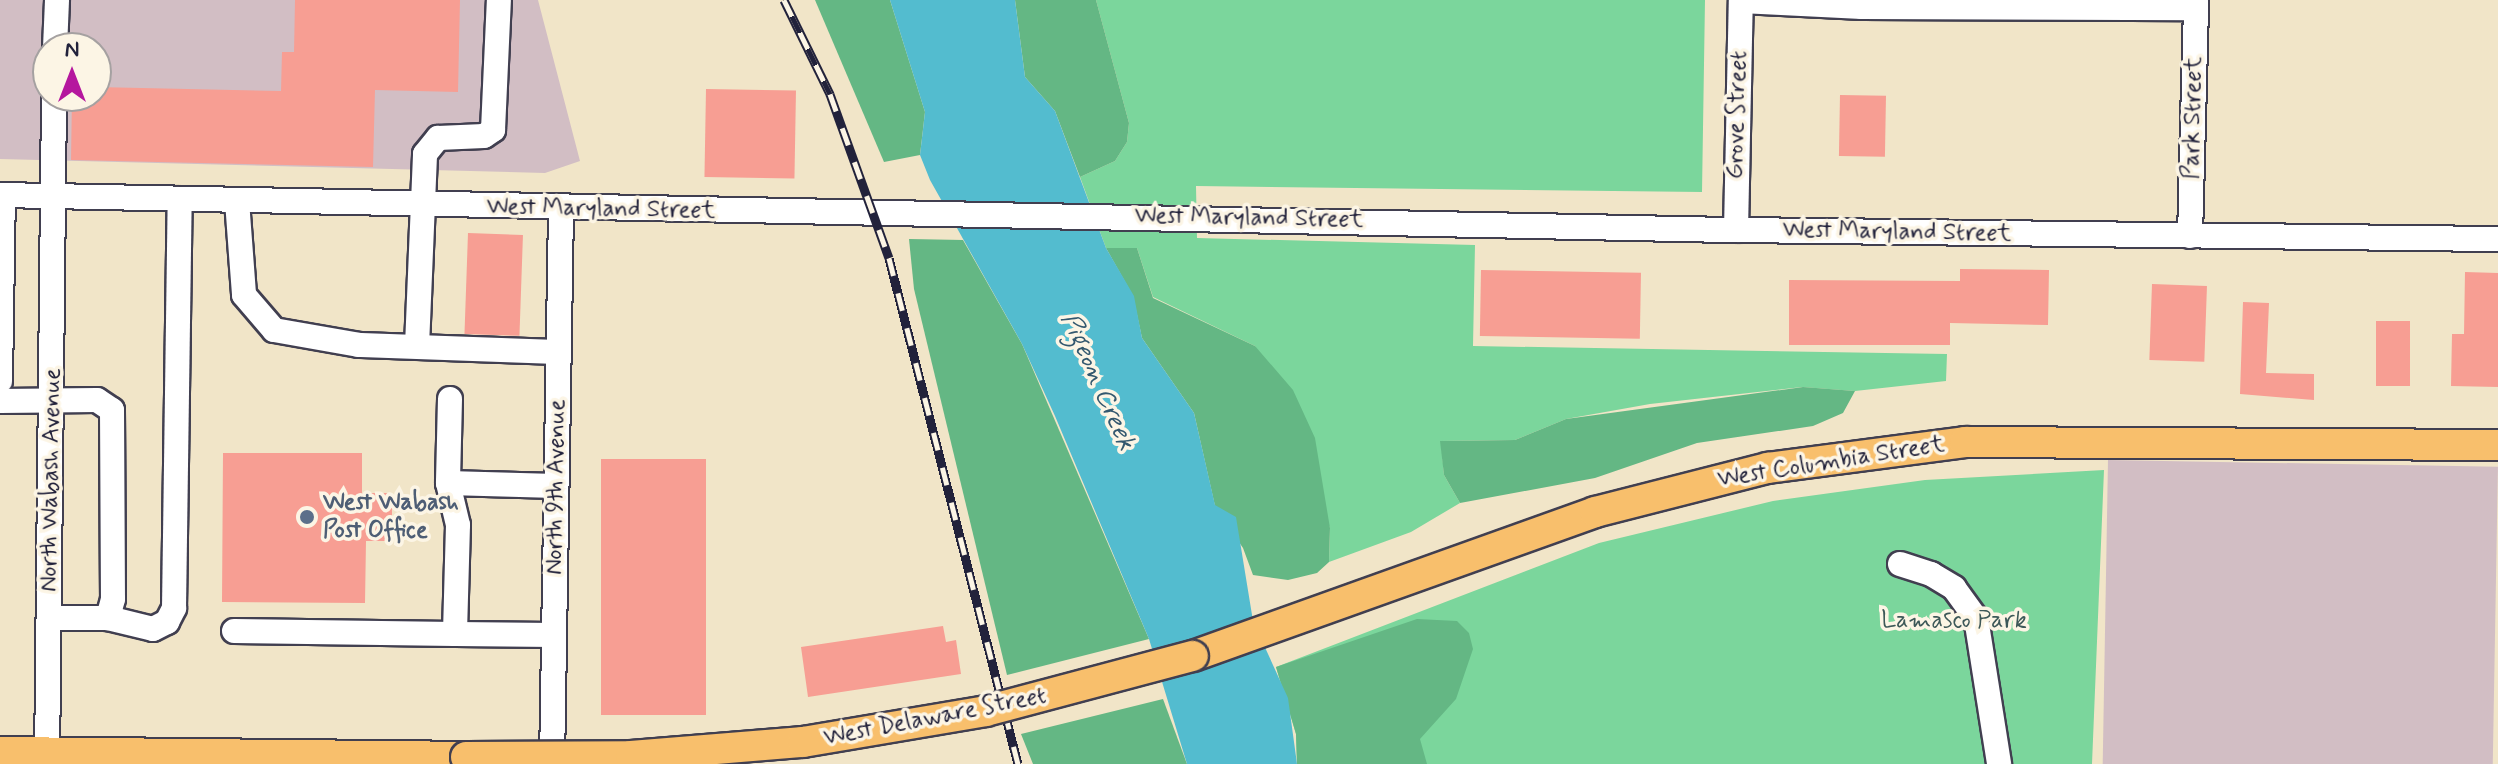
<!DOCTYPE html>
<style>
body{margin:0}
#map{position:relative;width:2498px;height:764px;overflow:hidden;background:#f1e5c8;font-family:Mynerve,sans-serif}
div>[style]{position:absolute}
.industrial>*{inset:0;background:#d2bec4;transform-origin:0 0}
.green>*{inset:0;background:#7bd69c}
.forest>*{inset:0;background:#64b784}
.water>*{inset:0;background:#53bccf}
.building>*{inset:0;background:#f79e93;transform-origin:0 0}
.roads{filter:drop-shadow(2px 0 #413f50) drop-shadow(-2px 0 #413f50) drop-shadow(0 2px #413f50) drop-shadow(0 -2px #413f50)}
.minor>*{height:24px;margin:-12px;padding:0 12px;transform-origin:12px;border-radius:12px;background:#fff}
.major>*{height:30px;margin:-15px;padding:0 15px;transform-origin:15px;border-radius:15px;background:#f8bf6c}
.rail>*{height:9px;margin-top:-4.5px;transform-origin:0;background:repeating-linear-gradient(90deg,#fcf5e5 0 18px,#22223b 0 36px);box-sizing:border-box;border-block:2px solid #22223b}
.bridges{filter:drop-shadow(2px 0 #413f50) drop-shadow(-2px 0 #413f50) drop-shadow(0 2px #413f50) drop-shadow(0 -2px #413f50)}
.major-bridge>*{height:30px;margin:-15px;padding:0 15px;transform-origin:15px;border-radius:15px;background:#f8bf6c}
.dots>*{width:22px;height:22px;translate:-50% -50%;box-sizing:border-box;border:4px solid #fcf5e5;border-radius:50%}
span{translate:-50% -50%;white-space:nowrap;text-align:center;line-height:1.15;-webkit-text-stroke:7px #fcf5e5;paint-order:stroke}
.street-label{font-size:24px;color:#22223b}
.service-label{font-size:24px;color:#4e5e75;font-weight:700}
.left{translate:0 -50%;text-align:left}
.park-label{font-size:24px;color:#3d5858}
.water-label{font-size:26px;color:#33586f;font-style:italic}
.north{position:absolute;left:32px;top:32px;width:80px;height:80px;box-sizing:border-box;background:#fcf5e5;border:2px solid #a5a1a1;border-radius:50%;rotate:0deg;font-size:22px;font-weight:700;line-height:32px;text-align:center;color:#22223b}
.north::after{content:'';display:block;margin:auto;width:28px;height:36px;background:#b5179e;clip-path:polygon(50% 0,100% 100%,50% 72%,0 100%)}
</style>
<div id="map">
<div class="industrial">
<i style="clip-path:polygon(evenodd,0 0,538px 0,580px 161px,545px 173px,0 159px,0 0,48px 48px,96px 48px,96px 96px,48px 96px,48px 48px)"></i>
<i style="left:2108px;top:460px;width:390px;height:304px;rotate:1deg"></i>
</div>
<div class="green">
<i style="clip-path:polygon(1096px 0,1705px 0,1702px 192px,1196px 186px,1197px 238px,1475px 245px,1473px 346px,1947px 354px,1946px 381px,1855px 391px,1802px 387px,1650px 404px,1566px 419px,1515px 440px,1441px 441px,1444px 475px,1460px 503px,1411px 532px,1329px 562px,1330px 528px,1255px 346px,1153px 297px,1137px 248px,1106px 248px,1080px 177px,1115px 161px,1127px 142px,1129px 123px)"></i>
<i style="clip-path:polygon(2104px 470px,2092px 764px,1297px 764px,1296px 734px,1276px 667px,1599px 543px,1773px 501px,1925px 480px)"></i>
</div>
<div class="forest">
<i style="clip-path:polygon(815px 0,890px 0,925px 112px,920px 155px,884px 162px)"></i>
<i style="clip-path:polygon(1015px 0,1096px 0,1129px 123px,1127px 142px,1115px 161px,1080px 177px,1055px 111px,1025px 77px)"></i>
<i style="clip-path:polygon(909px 239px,963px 240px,1022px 344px,1149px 639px,1007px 675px,914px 289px)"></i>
<i style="clip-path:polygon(1106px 248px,1137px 248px,1153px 298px,1255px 346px,1293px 390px,1315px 438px,1330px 528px,1329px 562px,1317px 573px,1288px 580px,1253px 575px,1243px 548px,1215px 506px,1194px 413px,1142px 338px,1133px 296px)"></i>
<i style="clip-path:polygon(1803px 387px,1855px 391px,1843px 413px,1813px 426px,1697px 443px,1595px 478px,1460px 503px,1444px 475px,1440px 441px,1515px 440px,1566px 419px)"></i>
<i style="clip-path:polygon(1417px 619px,1457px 621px,1469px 633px,1473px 649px,1456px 699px,1420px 739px,1427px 764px,1297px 764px,1296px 734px,1276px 667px)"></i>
<i style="clip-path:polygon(1163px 699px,1187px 764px,1033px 764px,1021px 734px)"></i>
</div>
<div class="water">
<i style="clip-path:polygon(890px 0,1015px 0,1025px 77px,1055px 111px,1106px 248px,1134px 296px,1142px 338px,1194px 413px,1215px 505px,1236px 517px,1253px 621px,1288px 698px,1297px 764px,1187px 764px,1149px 639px,1055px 416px,1022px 344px,930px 180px,920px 155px,925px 112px)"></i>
</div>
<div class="building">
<i style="clip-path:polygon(295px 0,460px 0,458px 92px,375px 90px,373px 167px,71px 160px,72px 96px,96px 96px,96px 87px,281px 91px,282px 52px,294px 52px)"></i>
<i style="left:706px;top:89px;width:90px;height:88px;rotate:1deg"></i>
<i style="left:1840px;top:95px;width:46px;height:61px;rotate:1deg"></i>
<i style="left:468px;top:233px;width:55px;height:101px;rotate:2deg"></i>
<i style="clip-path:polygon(1960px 269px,2049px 270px,2048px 325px,1950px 323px,1950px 345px,1789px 345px,1789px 280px,1960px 281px)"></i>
<i style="left:1481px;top:270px;width:160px;height:66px;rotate:1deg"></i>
<i style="clip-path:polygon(2465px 272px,2498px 273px,2498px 387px,2451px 386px,2452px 334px,2464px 334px)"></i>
<i style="left:2152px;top:284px;width:55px;height:76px;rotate:2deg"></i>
<i style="clip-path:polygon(2243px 302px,2269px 303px,2266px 373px,2314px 374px,2314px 400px,2240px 394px)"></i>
<i style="left:2376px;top:321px;width:34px;height:65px"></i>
<i style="clip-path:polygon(223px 453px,362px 453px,362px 493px,392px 493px,392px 541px,366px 541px,365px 603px,222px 602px)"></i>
<i style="left:601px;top:459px;width:105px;height:256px"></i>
<i style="clip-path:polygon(943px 626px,946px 642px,956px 640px,961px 674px,808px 697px,801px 647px)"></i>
</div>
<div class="roads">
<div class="minor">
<i style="left:1741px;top:1px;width:121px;rotate:2.8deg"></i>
<i style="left:1862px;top:7px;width:334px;rotate:0.2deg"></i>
<i style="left:55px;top:48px;width:48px;rotate:-87.6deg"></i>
<i style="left:0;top:195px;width:1736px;rotate:1.16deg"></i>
<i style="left:1736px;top:230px;width:762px;rotate:0.68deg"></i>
<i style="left:237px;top:201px;width:94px;rotate:85.7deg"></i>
<i style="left:244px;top:295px;width:46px;rotate:49.4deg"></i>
<i style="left:274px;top:330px;width:86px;rotate:10deg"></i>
<i style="left:359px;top:345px;width:200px;rotate:2deg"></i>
<i style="left:1736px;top:230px;width:230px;rotate:-88.8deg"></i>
<i style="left:2190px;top:236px;width:236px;rotate:-88.5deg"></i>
<i style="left:417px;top:346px;width:192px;rotate:-87.6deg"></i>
<i style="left:425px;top:154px;width:21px;rotate:-51deg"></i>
<i style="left:438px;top:138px;width:46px;rotate:-2.5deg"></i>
<i style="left:484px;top:136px;width:11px;rotate:-34deg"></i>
<i style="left:493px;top:130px;width:130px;rotate:-87.4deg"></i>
<i style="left:0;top:381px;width:186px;rotate:-89.1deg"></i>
<i style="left:450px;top:399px;width:84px;rotate:91.4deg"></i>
<i style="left:448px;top:483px;width:108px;rotate:1.6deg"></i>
<i style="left:0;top:401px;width:97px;rotate:-0.6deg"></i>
<i style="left:97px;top:400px;width:18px;rotate:34deg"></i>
<i style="left:112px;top:410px;width:189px;rotate:89.7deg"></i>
<i style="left:113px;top:599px;width:20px;rotate:105deg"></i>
<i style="left:448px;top:483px;width:43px;rotate:76.6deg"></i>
<i style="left:458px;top:525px;width:109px;rotate:91.6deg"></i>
<i style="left:455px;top:634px;width:99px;rotate:0.6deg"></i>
<i style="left:1900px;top:564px;width:33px;rotate:18deg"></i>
<i style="left:1931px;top:574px;width:27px;rotate:31deg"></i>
<i style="left:1954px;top:588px;width:37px;rotate:54deg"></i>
<i style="left:1976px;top:618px;width:148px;rotate:81deg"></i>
<i style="left:49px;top:618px;width:59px"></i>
<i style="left:108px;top:618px;width:46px;rotate:13.7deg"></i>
<i style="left:153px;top:629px;width:16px;rotate:-27deg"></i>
<i style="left:167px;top:622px;width:16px;rotate:-63deg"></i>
<i style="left:174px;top:608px;width:409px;rotate:-89.2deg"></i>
<i style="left:234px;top:631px;width:221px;rotate:0.8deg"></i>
<i style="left:47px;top:764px;width:668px;rotate:-89.4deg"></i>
<i style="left:552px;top:764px;width:555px;rotate:-89.07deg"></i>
</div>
<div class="major">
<i style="left:1193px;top:656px;width:427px;rotate:-19.7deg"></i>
<i style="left:1595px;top:512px;width:179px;rotate:-14.3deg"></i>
<i style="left:1768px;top:468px;width:199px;rotate:-7.5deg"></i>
<i style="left:1965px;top:442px;width:533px;rotate:0.32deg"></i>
<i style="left:0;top:752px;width:466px;rotate:0.6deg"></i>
</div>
</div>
<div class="rail">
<i style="left:784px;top:0;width:105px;rotate:63.9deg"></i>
<i style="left:830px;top:94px;width:174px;rotate:70.2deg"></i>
<i style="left:889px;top:258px;width:522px;rotate:75.7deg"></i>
</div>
<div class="bridges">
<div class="major-bridge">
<i style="left:466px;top:757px;width:165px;rotate:-0.3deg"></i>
<i style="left:631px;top:756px;width:173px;rotate:-4.7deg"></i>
<i style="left:803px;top:742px;width:186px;rotate:-9.6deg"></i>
<i style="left:986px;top:711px;width:214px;rotate:-14.9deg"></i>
</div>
</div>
<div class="dots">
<i style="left:307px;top:517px;background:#5c6f8a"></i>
</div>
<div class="street-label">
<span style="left:1737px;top:115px;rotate:-88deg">Grove Street</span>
<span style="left:2193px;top:118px;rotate:-89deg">Park Street</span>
<span style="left:601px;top:209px;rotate:1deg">West Maryland Street</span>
<span style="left:1249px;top:218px;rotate:1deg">West Maryland Street</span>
<span style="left:1897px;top:232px;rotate:1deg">West Maryland Street</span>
<span style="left:1831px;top:462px;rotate:-9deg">West Columbia Street</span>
<span style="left:51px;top:480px;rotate:-89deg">North Wabash Avenue</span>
<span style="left:556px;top:487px;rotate:-89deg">North 9th Avenue</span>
<span style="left:935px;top:717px;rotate:-11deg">West Delaware Street</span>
</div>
<div class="service-label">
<span class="left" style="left:323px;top:517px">West Wabash<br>Post Office</span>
</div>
<div class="park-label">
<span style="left:1954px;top:621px">Lamasco Park</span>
</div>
<div class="water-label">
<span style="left:1097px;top:382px;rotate:66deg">Pigeon Creek</span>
</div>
<div class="north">N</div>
</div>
